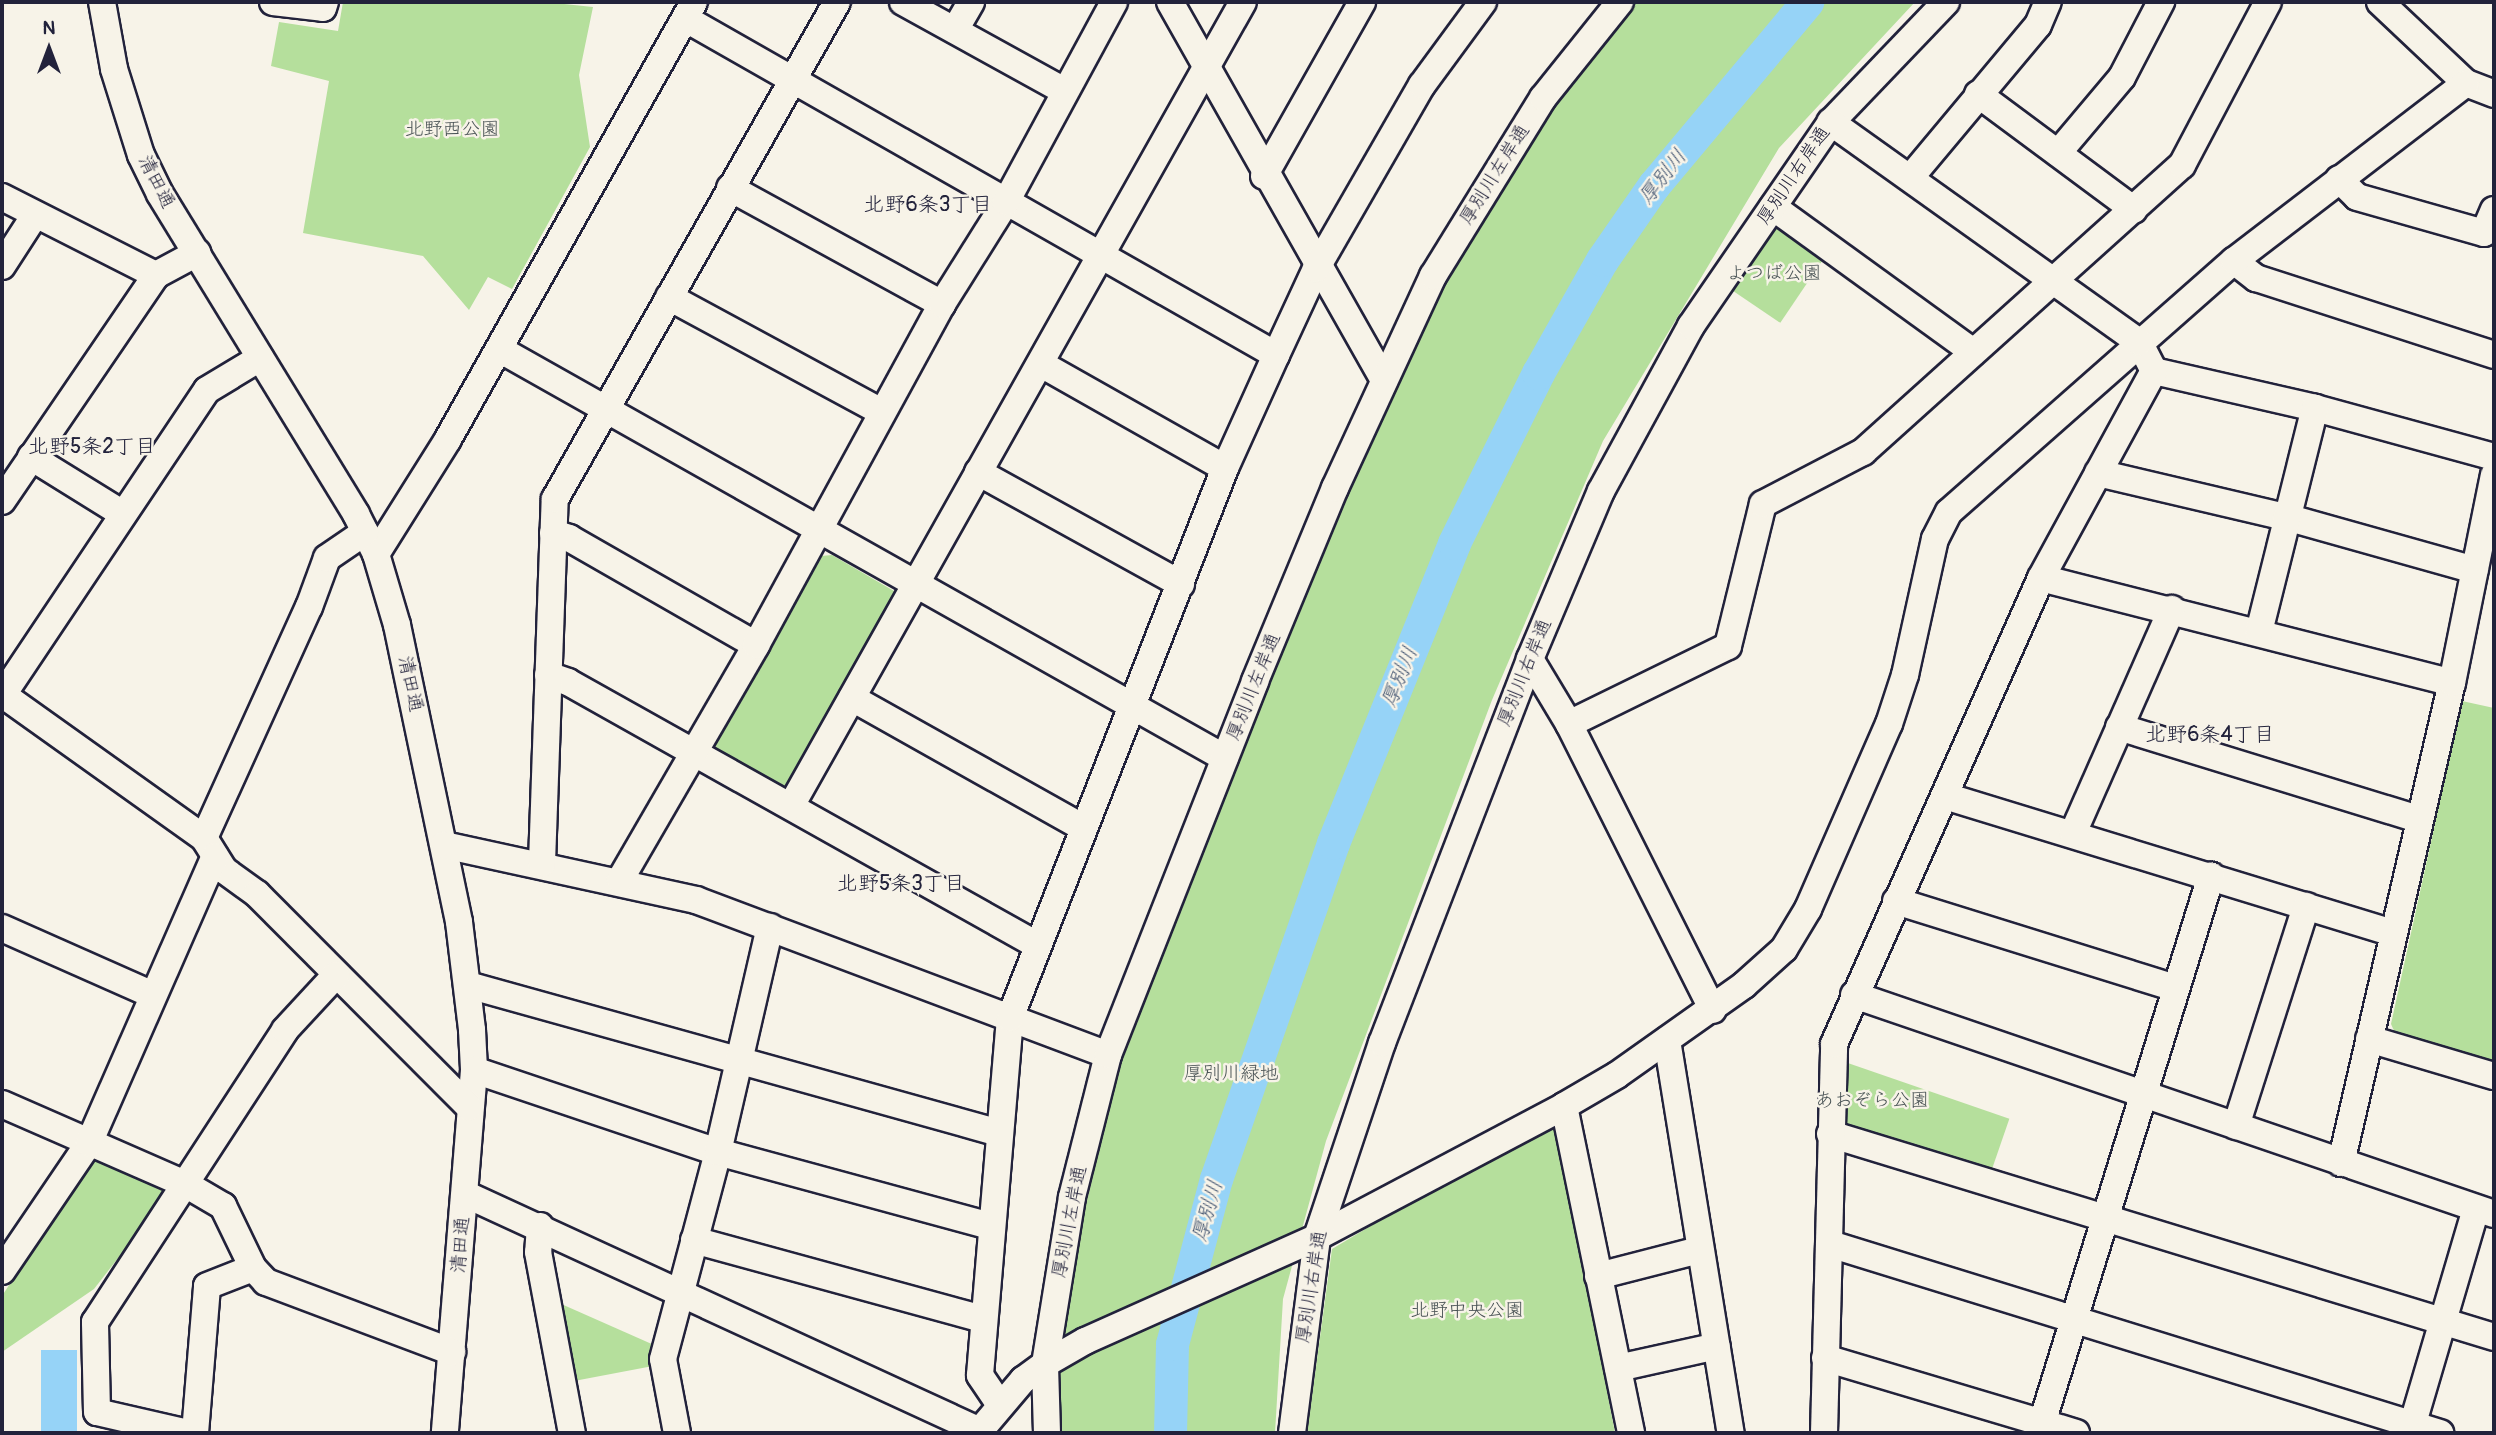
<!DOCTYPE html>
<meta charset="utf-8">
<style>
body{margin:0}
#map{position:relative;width:2496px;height:1435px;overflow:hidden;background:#f7f3e8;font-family:Pangolin,"Klee One",sans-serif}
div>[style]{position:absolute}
.green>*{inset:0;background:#b5df9c;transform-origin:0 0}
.water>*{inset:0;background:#96d3f7;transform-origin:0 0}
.river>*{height:33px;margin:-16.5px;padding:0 16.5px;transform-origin:16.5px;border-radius:16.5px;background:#96d3f7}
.roads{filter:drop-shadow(2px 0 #22223b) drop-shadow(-2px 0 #22223b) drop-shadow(0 2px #22223b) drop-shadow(0 -2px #22223b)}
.minor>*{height:26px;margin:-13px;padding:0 13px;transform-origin:13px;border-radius:13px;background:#f7f3e8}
span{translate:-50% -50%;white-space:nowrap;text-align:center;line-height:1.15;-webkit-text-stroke:5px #f7f3e8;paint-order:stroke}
.park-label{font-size:19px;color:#475153}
.street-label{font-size:19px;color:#22223b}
.water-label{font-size:21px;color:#455773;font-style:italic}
.neighbourhood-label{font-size:21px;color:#22223b}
.frame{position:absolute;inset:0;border:4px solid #22223b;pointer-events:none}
.north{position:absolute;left:14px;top:14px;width:70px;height:70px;-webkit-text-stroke:5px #f7f3e8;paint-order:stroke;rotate:0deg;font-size:19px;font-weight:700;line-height:28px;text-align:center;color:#22223b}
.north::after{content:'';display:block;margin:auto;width:24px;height:32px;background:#22223b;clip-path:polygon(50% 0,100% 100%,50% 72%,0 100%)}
</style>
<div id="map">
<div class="green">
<i style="clip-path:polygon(343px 2px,545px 2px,593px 7px,579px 75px,590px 147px,512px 289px,488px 277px,469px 310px,423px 256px,303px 233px,329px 81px,271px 66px,279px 22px,338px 31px)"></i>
<i style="clip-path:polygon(1631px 2px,1915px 2px,1779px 148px,1603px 441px,1492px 700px,1326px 1141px,1283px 1299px,1275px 1433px,1060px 1433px,1059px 1369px,1079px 1235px,1123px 1045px,1287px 632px,1427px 307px,1515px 153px)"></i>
<i style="left:1767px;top:221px;width:68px;height:77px;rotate:34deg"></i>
<i style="clip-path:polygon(832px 555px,894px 591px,896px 599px,791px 786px,783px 788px,716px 749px,715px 743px,821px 556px)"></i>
<i style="clip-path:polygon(2462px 701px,2494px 708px,2494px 1063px,2395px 1033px,2391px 1024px)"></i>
<i style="left:1842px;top:1061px;width:177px;height:58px;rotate:19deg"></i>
<i style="clip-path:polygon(1555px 1116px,1615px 1433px,1307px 1433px,1332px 1249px)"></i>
<i style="clip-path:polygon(98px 1160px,164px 1189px,164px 1199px,94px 1289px,2px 1352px,2px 1296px,89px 1161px)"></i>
<i style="clip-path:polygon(559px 1303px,654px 1345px,653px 1366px,574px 1381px)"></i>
</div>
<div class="water">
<i style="left:41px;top:1350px;width:36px;height:83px"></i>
</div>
<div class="river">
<i style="left:1170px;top:1433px;width:89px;rotate:-88.7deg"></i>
<i style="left:1172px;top:1344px;width:171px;rotate:-75.1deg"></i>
<i style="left:1216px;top:1179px;width:356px;rotate:-70.8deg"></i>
<i style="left:1333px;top:843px;width:323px;rotate:-68deg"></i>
<i style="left:1454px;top:543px;width:190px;rotate:-63.7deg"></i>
<i style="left:1538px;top:373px;width:130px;rotate:-60.5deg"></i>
<i style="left:1602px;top:260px;width:91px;rotate:-55.3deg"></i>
<i style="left:1654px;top:185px;width:239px;rotate:-50.1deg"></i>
</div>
<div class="roads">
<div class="minor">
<i style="left:102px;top:2px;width:68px;rotate:79.8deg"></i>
<i style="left:114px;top:69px;width:90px;rotate:72.6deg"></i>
<i style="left:141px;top:155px;width:43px;rotate:64deg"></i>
<i style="left:160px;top:194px;width:375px;rotate:58.5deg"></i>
<i style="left:356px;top:514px;width:45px;rotate:63.4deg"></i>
<i style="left:376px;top:554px;width:74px;rotate:73.5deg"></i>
<i style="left:397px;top:625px;width:303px;rotate:78.2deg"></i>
<i style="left:459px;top:922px;width:109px;rotate:83.1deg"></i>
<i style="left:472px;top:1030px;width:40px;rotate:87.1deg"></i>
<i style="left:474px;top:1070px;width:364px;rotate:94.6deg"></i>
<i style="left:273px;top:2px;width:50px;rotate:6.8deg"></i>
<i style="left:323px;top:8px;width:6px;rotate:-72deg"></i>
<i style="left:903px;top:2px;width:184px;rotate:28.9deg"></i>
<i style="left:1170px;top:2px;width:435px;rotate:60.5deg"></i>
<i style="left:2380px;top:2px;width:118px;rotate:43.3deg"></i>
<i style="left:2466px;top:83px;width:30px;rotate:21deg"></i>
<i style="left:686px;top:19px;width:679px;rotate:29.66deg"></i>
<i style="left:955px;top:30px;width:32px;rotate:-60deg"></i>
<i style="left:1978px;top:94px;width:194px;rotate:36.6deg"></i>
<i style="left:2058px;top:153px;width:99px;rotate:-49.9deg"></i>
<i style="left:2122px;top:77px;width:85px;rotate:-62.5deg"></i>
<i style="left:1264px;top:176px;width:200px;rotate:-60.6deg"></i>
<i style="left:1910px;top:178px;width:199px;rotate:-50.1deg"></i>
<i style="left:2038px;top:25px;width:25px;rotate:-67deg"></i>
<i style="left:2339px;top:179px;width:25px;rotate:45deg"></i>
<i style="left:2357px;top:197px;width:132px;rotate:15.8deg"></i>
<i style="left:2484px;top:233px;width:25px;rotate:-67deg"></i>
<i style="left:730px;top:188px;width:242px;rotate:28.7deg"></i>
<i style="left:2px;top:197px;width:173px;rotate:26.9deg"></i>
<i style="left:156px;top:275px;width:47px;rotate:-28.2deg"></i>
<i style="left:1773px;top:207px;width:247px;rotate:35.9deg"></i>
<i style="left:2234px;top:261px;width:28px;rotate:38deg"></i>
<i style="left:2256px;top:278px;width:250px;rotate:17.9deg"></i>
<i style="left:2px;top:266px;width:61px;rotate:-57.1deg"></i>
<i style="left:669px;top:297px;width:242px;rotate:28.4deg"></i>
<i style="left:499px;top:349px;width:833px;rotate:29.4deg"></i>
<i style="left:1041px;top:364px;width:211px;rotate:29.5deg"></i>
<i style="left:2154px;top:371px;width:165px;rotate:12.9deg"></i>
<i style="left:2315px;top:408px;width:186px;rotate:15.3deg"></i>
<i style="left:31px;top:457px;width:108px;rotate:31.8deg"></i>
<i style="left:978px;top:472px;width:232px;rotate:28.9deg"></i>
<i style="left:2098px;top:473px;width:193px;rotate:13.2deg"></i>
<i style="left:2286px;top:517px;width:196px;rotate:15.7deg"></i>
<i style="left:2px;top:501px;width:273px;rotate:-55.7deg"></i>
<i style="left:553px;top:533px;width:17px;rotate:17deg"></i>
<i style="left:569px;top:538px;width:215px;rotate:29.8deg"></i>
<i style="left:376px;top:554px;width:136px;rotate:-57.9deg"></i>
<i style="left:448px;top:439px;width:501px;rotate:-60.62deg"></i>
<i style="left:2041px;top:578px;width:424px;rotate:14.3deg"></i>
<i style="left:2259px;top:632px;width:231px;rotate:-76deg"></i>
<i style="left:1530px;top:659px;width:76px;rotate:59deg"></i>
<i style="left:1569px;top:724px;width:320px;rotate:63.3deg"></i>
<i style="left:548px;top:675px;width:21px;rotate:19deg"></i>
<i style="left:568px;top:682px;width:538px;rotate:29.28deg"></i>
<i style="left:2px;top:694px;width:248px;rotate:35.5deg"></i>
<i style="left:204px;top:838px;width:38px;rotate:58deg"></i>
<i style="left:224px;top:870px;width:41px;rotate:36deg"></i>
<i style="left:257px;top:894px;width:301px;rotate:45.1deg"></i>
<i style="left:2px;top:696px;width:368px;rotate:-56.2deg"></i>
<i style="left:207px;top:390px;width:62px;rotate:-31.1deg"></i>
<i style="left:852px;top:698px;width:266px;rotate:29.3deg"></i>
<i style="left:1569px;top:724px;width:177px;rotate:-26.1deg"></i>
<i style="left:1728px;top:646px;width:146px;rotate:-76.2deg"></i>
<i style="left:1763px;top:504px;width:113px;rotate:-27.5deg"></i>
<i style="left:1863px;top:452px;width:429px;rotate:-42deg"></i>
<i style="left:2182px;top:165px;width:184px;rotate:-62.2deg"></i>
<i style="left:2119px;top:727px;width:313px;rotate:17.1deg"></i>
<i style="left:1945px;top:796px;width:468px;rotate:17deg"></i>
<i style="left:791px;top:806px;width:922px;rotate:-60.66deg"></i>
<i style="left:2073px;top:833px;width:245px;rotate:-66.2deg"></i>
<i style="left:204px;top:838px;width:254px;rotate:-65.6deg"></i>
<i style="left:309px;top:607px;width:52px;rotate:-69.8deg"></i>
<i style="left:327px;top:558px;width:46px;rotate:-34.4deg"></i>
<i style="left:444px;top:845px;width:258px;rotate:12.3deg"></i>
<i style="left:696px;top:900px;width:440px;rotate:20.6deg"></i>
<i style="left:542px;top:863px;width:364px;rotate:-88deg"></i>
<i style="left:555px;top:499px;width:571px;rotate:-60.43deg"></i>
<i style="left:620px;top:880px;width:272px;rotate:-59.9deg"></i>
<i style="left:756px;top:645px;width:388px;rotate:-61.4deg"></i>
<i style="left:942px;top:304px;width:120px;rotate:-57.9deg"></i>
<i style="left:1006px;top:202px;width:227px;rotate:-61.6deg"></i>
<i style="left:1896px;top:901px;width:293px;rotate:17.3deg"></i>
<i style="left:2px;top:928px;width:165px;rotate:23.9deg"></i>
<i style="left:468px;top:985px;width:551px;rotate:15.57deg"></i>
<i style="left:1854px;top:995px;width:676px;rotate:18.89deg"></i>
<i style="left:2369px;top:1039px;width:130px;rotate:16.5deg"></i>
<i style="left:1667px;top:1040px;width:398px;rotate:80.8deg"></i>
<i style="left:474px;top:1070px;width:257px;rotate:18.6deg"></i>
<i style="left:718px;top:1152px;width:282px;rotate:15.2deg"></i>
<i style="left:2px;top:1104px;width:202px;rotate:23.6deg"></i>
<i style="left:187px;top:1185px;width:42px;rotate:30.3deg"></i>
<i style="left:223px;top:1206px;width:69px;rotate:64.2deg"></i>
<i style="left:253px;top:1268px;width:19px;rotate:47deg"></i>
<i style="left:266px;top:1282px;width:199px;rotate:20.6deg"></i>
<i style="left:1564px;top:1106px;width:334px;rotate:78.4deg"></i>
<i style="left:2236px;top:1126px;width:231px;rotate:-72.3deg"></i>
<i style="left:1830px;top:1134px;width:694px;rotate:17deg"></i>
<i style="left:2341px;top:1163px;width:493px;rotate:-77deg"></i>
<i style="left:2452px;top:683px;width:212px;rotate:-78.6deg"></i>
<i style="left:465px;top:1194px;width:567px;rotate:24.71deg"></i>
<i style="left:540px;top:1226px;width:26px;rotate:94deg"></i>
<i style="left:538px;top:1252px;width:184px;rotate:79.4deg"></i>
<i style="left:694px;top:1240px;width:299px;rotate:15.3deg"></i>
<i style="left:1830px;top:1244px;width:639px;rotate:17.21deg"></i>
<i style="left:2px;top:1271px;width:155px;rotate:-55.8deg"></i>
<i style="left:89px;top:1143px;width:313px;rotate:-66.3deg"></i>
<i style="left:1598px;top:1276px;width:104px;rotate:-14.4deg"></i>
<i style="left:1825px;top:1358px;width:262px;rotate:16.6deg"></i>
<i style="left:1618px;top:1368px;width:101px;rotate:-12.5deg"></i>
<i style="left:1000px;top:1405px;width:36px;rotate:-124deg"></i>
<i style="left:980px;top:1375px;width:358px;rotate:-85.2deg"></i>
<i style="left:1010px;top:1018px;width:591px;rotate:-68.65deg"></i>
<i style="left:1225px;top:468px;width:124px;rotate:-65.7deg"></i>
<i style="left:1276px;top:355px;width:95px;rotate:-65.1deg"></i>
<i style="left:1316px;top:269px;width:212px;rotate:-60.1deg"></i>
<i style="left:1422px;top:85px;width:103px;rotate:-53.7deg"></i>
<i style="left:2042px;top:1423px;width:573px;rotate:-72.83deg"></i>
<i style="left:188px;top:1433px;width:93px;rotate:-167deg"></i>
<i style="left:97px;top:1412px;width:90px;rotate:-91.3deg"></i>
<i style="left:95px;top:1322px;width:348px;rotate:-56.9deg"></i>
<i style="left:285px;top:1030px;width:75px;rotate:-47.2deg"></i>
<i style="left:195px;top:1433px;width:147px;rotate:-85.3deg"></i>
<i style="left:207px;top:1286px;width:49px;rotate:-21.4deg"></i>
<i style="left:677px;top:1433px;width:75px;rotate:-100.7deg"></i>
<i style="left:663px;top:1359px;width:214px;rotate:-75.1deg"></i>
<i style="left:718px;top:1152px;width:231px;rotate:-77deg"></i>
<i style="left:978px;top:1433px;width:70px;rotate:-49.7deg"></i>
<i style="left:1023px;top:1380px;width:27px;rotate:-36deg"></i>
<i style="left:1045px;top:1364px;width:46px;rotate:-29.9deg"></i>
<i style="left:1085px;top:1341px;width:254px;rotate:-24.1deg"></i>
<i style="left:1317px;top:1237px;width:280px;rotate:-27.9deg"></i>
<i style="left:1564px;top:1106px;width:61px;rotate:-30.3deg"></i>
<i style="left:1617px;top:1075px;width:156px;rotate:-35.3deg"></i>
<i style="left:1744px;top:985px;width:54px;rotate:-42deg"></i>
<i style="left:1784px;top:949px;width:47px;rotate:-59deg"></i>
<i style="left:1808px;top:909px;width:202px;rotate:-66.4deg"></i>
<i style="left:1889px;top:724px;width:52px;rotate:-71.9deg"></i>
<i style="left:1905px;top:675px;width:139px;rotate:-77.6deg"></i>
<i style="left:1935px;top:539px;width:30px;rotate:-63deg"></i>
<i style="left:1949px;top:512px;width:380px;rotate:-41.4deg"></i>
<i style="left:2234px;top:261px;width:292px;rotate:-37.5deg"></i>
<i style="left:1047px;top:1433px;width:69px;rotate:-91.7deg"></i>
<i style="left:1045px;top:1364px;width:169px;rotate:-80.8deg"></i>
<i style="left:1072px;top:1197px;width:146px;rotate:-75.8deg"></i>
<i style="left:1108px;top:1055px;width:402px;rotate:-68.5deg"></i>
<i style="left:1255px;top:681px;width:209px;rotate:-67.5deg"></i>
<i style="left:1335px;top:488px;width:234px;rotate:-65.2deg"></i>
<i style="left:1433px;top:276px;width:209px;rotate:-58.3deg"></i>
<i style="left:1543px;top:98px;width:123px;rotate:-51.3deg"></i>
<i style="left:1292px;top:1433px;width:198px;rotate:-82.7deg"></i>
<i style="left:1317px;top:1237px;width:205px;rotate:-71.5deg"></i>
<i style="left:1382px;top:1043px;width:412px;rotate:-68.9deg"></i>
<i style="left:1530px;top:659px;width:182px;rotate:-67.1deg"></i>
<i style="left:1601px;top:491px;width:188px;rotate:-61.4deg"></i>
<i style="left:1691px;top:326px;width:247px;rotate:-55.5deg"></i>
<i style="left:1831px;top:122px;width:166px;rotate:-46.2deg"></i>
<i style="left:1824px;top:1433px;width:389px;rotate:-88.5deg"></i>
<i style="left:1834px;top:1044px;width:510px;rotate:-66.05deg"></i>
<i style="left:2041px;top:578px;width:236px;rotate:-61.4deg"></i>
<i style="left:2154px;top:371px;width:33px;rotate:-117deg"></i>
<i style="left:2139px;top:342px;width:379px;rotate:-144.5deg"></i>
<i style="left:2410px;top:1433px;width:234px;rotate:-73.6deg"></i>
</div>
</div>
<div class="park-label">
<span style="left:452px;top:130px">北野西公園</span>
<span style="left:1774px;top:274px">よつば公園</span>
<span style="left:1231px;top:1074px">厚別川緑地</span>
<span style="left:1872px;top:1101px">あおぞら公園</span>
<span style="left:1467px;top:1311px">北野中央公園</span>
</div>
<div class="street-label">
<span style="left:1495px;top:175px;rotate:-58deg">厚別川左岸通</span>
<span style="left:1794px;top:176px;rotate:-56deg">厚別川右岸通</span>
<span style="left:156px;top:182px;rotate:63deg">清田通</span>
<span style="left:1525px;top:673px;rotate:-68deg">厚別川右岸通</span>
<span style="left:410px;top:684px;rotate:78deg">清田通</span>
<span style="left:1254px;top:687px;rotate:-68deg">厚別川左岸通</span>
<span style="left:1070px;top:1222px;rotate:-79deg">厚別川左岸通</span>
<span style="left:461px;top:1245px;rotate:-85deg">清田通</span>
<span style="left:1312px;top:1287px;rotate:-81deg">厚別川右岸通</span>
</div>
<div class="water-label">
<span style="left:1663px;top:177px;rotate:-52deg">厚別川</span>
<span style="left:1400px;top:677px;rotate:-68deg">厚別川</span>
<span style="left:1208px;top:1211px;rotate:-74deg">厚別川</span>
</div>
<div class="neighbourhood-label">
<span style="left:928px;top:205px">北野6条3丁目</span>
<span style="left:92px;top:447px">北野5条2丁目</span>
<span style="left:2210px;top:735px">北野6条4丁目</span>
<span style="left:901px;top:884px">北野5条3丁目</span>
</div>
<div class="frame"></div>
<div class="north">N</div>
</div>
